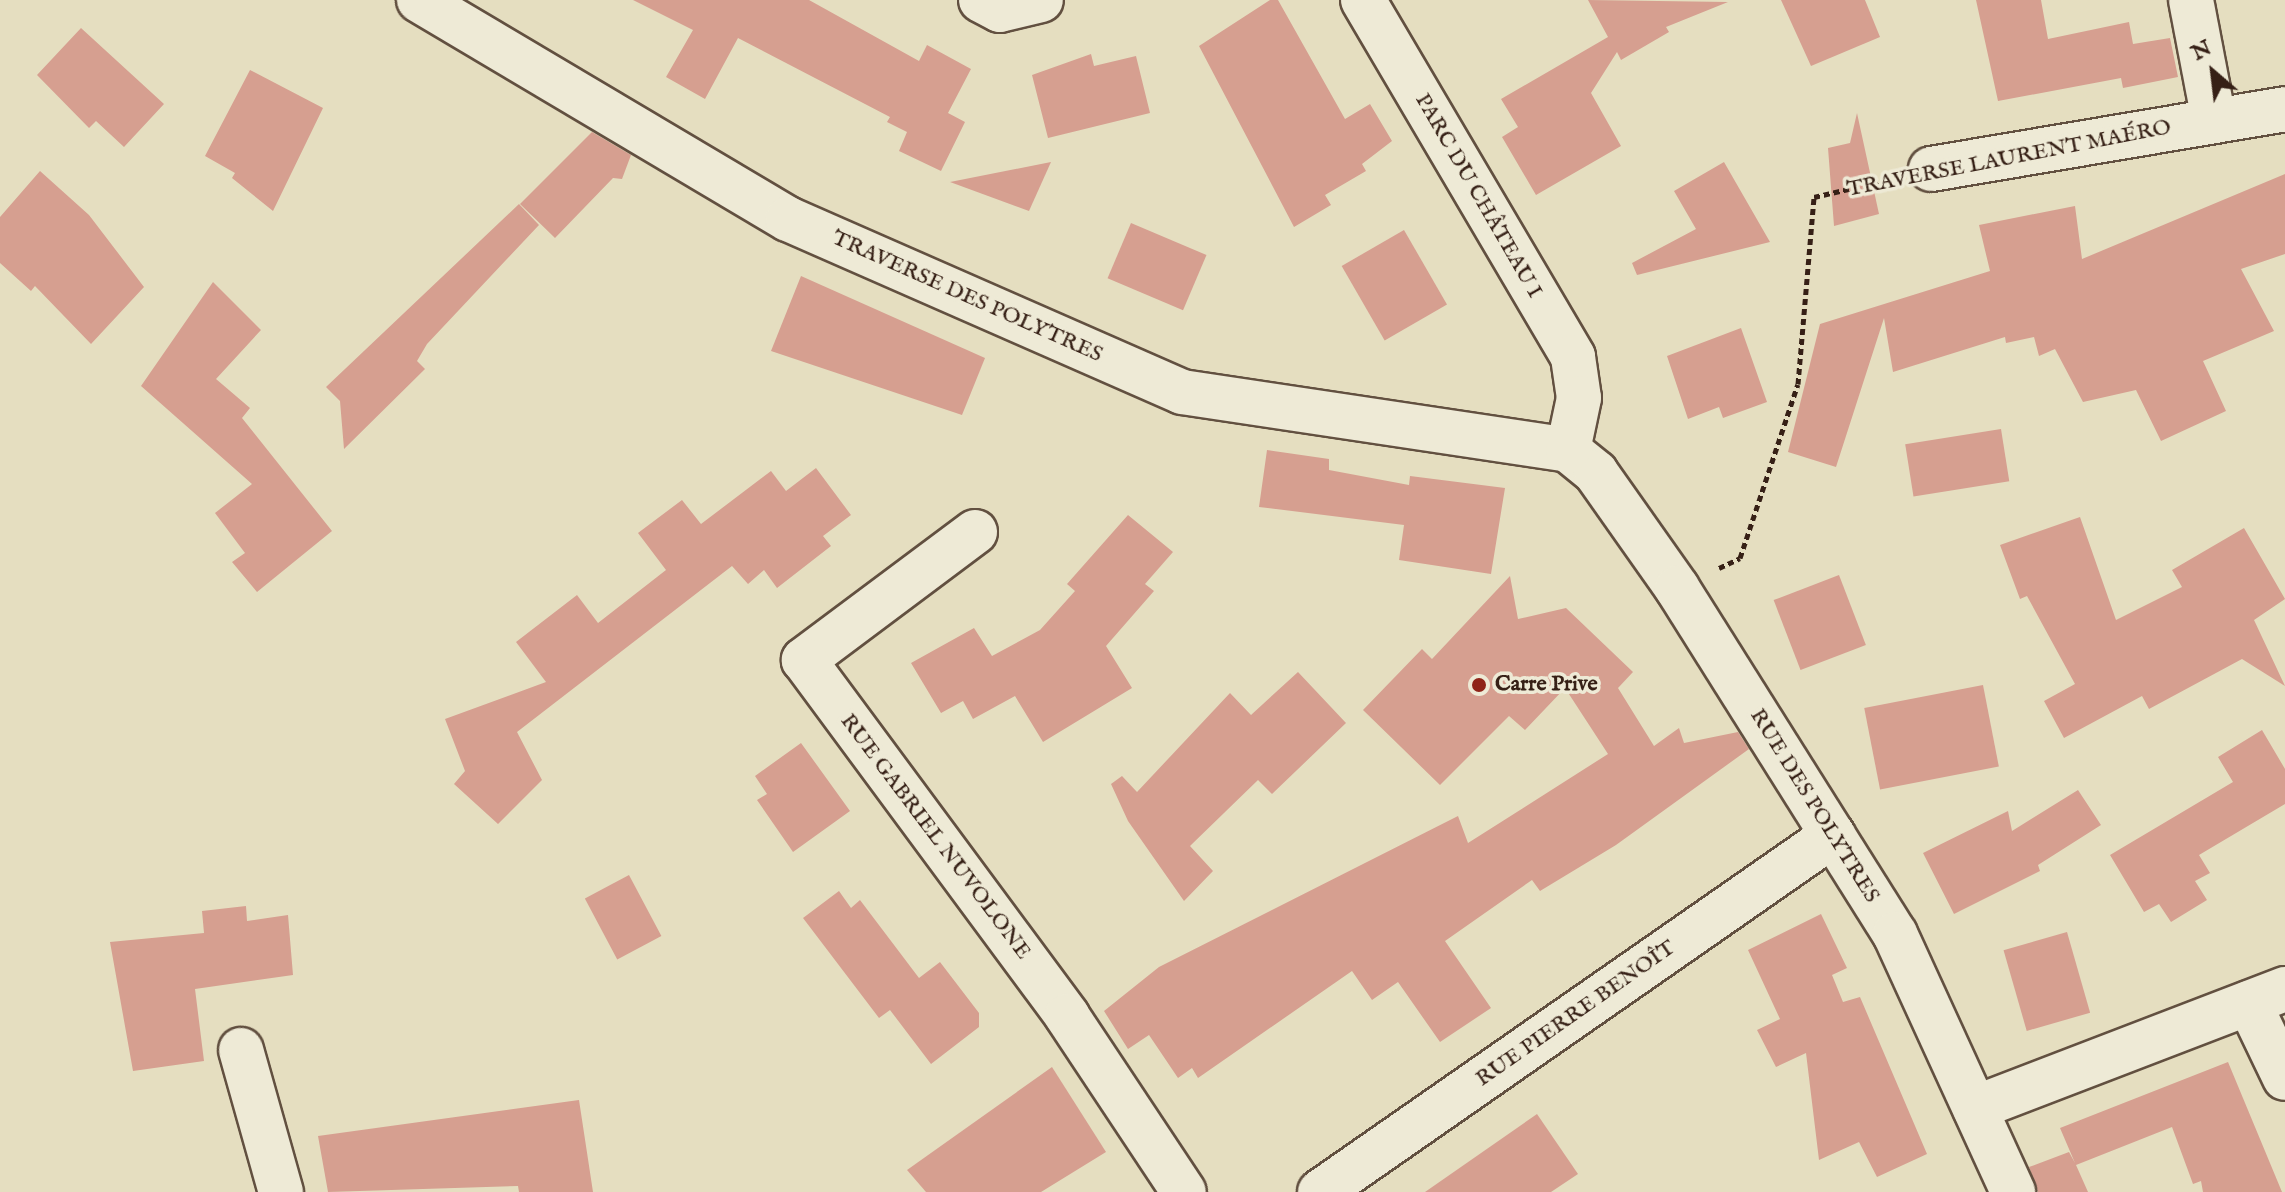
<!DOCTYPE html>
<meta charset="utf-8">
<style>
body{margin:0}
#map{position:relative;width:2285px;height:1192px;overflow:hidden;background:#e5dec0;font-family:"IM FELL English",serif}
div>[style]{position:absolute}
.building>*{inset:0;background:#d69f90;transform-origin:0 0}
.path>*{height:5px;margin-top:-2.5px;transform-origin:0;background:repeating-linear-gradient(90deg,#362016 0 6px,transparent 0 10px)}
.roads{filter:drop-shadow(2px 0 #625040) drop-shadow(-2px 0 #625040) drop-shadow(0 2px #625040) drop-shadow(0 -2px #625040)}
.street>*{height:44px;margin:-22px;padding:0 22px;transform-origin:22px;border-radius:22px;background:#eeead6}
.dots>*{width:22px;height:22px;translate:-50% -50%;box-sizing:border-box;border:4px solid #eeead6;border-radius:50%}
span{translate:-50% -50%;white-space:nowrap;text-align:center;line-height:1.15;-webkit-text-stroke:7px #eeead6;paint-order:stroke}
.street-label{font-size:22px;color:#362016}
.poi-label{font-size:22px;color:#362016;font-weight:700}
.left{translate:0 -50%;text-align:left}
.north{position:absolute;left:2173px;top:32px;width:80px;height:80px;-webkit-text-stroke:6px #eeead6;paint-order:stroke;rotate:332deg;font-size:22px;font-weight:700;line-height:32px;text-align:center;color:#362016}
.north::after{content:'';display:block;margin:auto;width:28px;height:36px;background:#362016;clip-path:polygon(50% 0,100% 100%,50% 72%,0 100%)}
</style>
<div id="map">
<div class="building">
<i style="clip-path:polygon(633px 0,809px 0,919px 61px,927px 45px,971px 69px,948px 113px,965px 122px,941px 171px,899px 151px,907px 132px,887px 122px,890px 117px,738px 38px,705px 99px,666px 77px,693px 30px)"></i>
<i style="clip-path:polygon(1270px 0,1278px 0,1345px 119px,1370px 104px,1392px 141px,1362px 164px,1366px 171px,1325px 195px,1331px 205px,1294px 227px,1199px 46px)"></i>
<i style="clip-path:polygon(1588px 0,1728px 2px,1666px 27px,1669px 32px,1621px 60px,1617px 52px,1591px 93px,1621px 146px,1536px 195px,1502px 137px,1518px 127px,1501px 99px,1608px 37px)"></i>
<i style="clip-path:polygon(1781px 0,1865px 0,1880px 37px,1811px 66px)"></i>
<i style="clip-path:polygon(1976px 0,2041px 0,2048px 39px,2129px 22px,2133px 44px,2170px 38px,2178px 77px,2123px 88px,2121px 78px,1998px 101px)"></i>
<i style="clip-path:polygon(81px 28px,164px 104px,124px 147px,96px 121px,89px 128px,37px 75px)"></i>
<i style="clip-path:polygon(1091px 54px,1094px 66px,1136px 56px,1150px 113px,1048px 138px,1032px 75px)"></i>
<i style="clip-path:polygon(250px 70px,323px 108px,273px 211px,232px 178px,235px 173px,205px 156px)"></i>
<i style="clip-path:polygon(1857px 113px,1879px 214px,1834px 226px,1828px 148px,1850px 143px)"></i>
<i style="clip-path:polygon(592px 132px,631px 155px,622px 179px,613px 178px,555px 238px,520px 204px)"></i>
<i style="clip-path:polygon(1051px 162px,1029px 211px,950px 182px)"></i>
<i style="clip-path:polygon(1724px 162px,1770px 242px,1637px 275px,1632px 263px,1696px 229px,1674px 191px)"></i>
<i style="clip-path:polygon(40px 171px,89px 215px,144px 287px,91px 344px,35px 286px,31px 291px,0 263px,0 217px)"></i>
<i style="clip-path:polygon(2285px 174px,2285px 254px,2241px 269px,2274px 331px,2203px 361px,2226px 411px,2161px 441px,2136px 390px,2083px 402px,2055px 349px,2039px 356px,2034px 337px,2006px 343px,2005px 337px,1893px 372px,1884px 318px,1836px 467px,1788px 452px,1820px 324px,1990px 271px,1979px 225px,2075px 206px,2082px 259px)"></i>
<i style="clip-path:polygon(519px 204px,539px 225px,427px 344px,417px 361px,425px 369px,344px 449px,340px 401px,326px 387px)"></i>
<i style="left:1131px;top:223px;width:82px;height:60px;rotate:23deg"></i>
<i style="left:1404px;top:230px;width:86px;height:72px;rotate:60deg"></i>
<i style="clip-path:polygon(801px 276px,985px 358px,962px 415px,771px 351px)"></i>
<i style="clip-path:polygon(213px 282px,261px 330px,216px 379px,250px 408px,242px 418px,332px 531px,257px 592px,232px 562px,245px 553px,215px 513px,252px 484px,141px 386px)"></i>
<i style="clip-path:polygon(1741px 328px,1767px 402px,1723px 418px,1719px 407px,1688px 419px,1667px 356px)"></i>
<i style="left:2001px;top:429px;width:53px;height:97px;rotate:81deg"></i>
<i style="clip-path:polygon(1267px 450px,1329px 459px,1329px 470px,1409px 485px,1410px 476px,1505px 488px,1491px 574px,1399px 560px,1404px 525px,1259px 507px)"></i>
<i style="clip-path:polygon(816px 468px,851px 515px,823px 536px,831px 546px,777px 588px,764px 570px,748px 584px,732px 566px,517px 732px,542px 780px,498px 824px,454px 784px,465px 771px,445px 719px,546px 682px,516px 642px,577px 595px,598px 623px,666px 570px,638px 533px,682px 500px,701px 524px,771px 471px,786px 491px)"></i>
<i style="clip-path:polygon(1128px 515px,1173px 552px,1145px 584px,1154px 591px,1106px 646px,1132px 688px,1043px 742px,1015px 696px,973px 719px,963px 701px,941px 713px,911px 663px,974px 628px,992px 656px,1040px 630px,1075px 591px,1067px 584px)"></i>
<i style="clip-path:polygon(2080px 517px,2116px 620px,2182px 587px,2172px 570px,2244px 528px,2285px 599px,2254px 620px,2285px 686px,2242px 659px,2149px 709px,2142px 696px,2064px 738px,2044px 701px,2075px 684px,2027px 596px,2020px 599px,2000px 545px)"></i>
<i style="left:1839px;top:575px;width:75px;height:70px;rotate:69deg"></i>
<i style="clip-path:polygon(1510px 576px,1518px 619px,1566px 608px,1633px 672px,1618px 688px,1654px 746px,1679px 728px,1684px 743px,1738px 732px,1749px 749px,1616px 845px,1540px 891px,1532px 880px,1445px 941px,1491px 1008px,1440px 1042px,1398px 982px,1372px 1000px,1352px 971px,1198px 1078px,1192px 1068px,1178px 1078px,1149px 1035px,1128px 1049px,1104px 1011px,1159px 967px,1458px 816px,1468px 843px,1608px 754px,1565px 688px,1525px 730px,1509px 716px,1440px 785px,1363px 710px,1422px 649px,1432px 659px)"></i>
<i style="clip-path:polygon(1298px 672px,1346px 723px,1272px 794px,1258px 780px,1190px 846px,1213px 871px,1184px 901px,1128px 821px,1111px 784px,1122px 776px,1137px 792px,1230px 693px,1251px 715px)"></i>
<i style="left:1983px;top:685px;width:83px;height:121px;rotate:79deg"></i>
<i style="clip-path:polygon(2262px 730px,2285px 769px,2285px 804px,2199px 855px,2210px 873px,2195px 881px,2207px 900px,2171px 922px,2159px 904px,2144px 912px,2110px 855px,2233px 782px,2218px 757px)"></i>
<i style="clip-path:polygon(801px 743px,850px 811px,793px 852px,757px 800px,767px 794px,755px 776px)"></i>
<i style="clip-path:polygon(2078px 790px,2101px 825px,2038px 865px,2040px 871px,1954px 914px,1923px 853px,2008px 811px,2012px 831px)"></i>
<i style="left:629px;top:875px;width:69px;height:50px;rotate:62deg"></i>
<i style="clip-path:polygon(839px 891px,851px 908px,860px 900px,919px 978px,940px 962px,979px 1013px,979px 1027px,931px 1064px,890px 1010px,879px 1018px,803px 918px)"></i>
<i style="clip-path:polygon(246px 906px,247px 921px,288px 915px,293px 975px,195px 989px,204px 1061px,133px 1071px,110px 942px,204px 933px,202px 911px)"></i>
<i style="clip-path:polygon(1821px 914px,1847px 968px,1832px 975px,1843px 1002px,1860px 997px,1927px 1154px,1877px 1177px,1859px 1142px,1819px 1160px,1806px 1053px,1776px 1067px,1757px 1030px,1780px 1019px,1748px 950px)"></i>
<i style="left:2067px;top:932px;width:84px;height:66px;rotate:74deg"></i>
<i style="clip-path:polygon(2228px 1062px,2282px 1192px,2203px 1192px,2201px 1181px,2193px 1184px,2172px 1127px,2076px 1165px,2088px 1192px,2038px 1192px,2029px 1167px,2069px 1152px,2075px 1163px,2060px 1128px)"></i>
<i style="clip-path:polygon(1052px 1067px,1106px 1152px,1041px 1192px,926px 1192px,907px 1170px)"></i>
<i style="clip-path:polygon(579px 1100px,593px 1192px,519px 1192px,518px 1186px,328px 1192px,318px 1136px)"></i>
<i style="clip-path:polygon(1537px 1114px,1578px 1174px,1551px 1192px,1425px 1192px)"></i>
</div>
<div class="path">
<i style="left:1719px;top:568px;width:23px;rotate:-25deg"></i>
<i style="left:1740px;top:558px;width:183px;rotate:-71.6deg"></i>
<i style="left:1798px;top:384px;width:188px;rotate:-85.1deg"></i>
<i style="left:1814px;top:197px;width:75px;rotate:-13.1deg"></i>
</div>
<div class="roads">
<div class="street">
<i style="left:419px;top:0;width:429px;rotate:30.7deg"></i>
<i style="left:788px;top:219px;width:430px;rotate:23.7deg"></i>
<i style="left:1182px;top:392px;width:390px;rotate:8.5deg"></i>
<i style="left:1568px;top:450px;width:36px;rotate:39deg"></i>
<i style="left:1596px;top:473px;width:141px;rotate:54.8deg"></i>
<i style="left:1677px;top:588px;width:409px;rotate:57.8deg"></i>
<i style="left:1895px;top:934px;width:284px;rotate:65.4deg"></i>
<i style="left:981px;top:0;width:21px;rotate:28deg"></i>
<i style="left:1000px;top:10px;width:42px;rotate:-13.7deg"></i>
<i style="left:1363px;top:0;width:414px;rotate:59.5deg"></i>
<i style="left:1573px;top:357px;width:41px;rotate:81.7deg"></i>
<i style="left:1579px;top:398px;width:53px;rotate:101.9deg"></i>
<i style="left:2191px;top:0;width:123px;rotate:79.2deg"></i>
<i style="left:1931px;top:169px;width:359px;rotate:-9.6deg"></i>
<i style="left:975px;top:532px;width:214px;rotate:143.2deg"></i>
<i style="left:804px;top:660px;width:443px;rotate:53.5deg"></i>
<i style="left:1067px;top:1016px;width:211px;rotate:56.4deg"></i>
<i style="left:2249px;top:1003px;width:83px;rotate:64.4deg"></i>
<i style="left:241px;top:1050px;width:148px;rotate:74.3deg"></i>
<i style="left:1975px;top:1108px;width:332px;rotate:-21deg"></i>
<i style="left:1320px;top:1192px;width:625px;rotate:-34.83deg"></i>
</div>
</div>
<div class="dots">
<i style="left:1479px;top:685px;background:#8f2418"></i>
</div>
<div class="street-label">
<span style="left:2009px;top:159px;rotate:-11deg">TRAVERSE LAURENT MAÉRO</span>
<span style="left:1478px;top:196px;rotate:60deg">PARC DU CHÂTEAU I</span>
<span style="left:967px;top:297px;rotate:24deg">TRAVERSE DES POLYTRES</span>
<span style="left:1814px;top:806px;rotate:58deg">RUE DES POLYTRES</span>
<span style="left:935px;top:837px;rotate:53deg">RUE GABRIEL NUVOLONE</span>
<span style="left:1576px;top:1014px;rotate:-35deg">RUE PIERRE BENOÎT</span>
</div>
<div class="poi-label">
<span class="left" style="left:1495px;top:685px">Carre Prive</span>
</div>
<div class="north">N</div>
</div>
